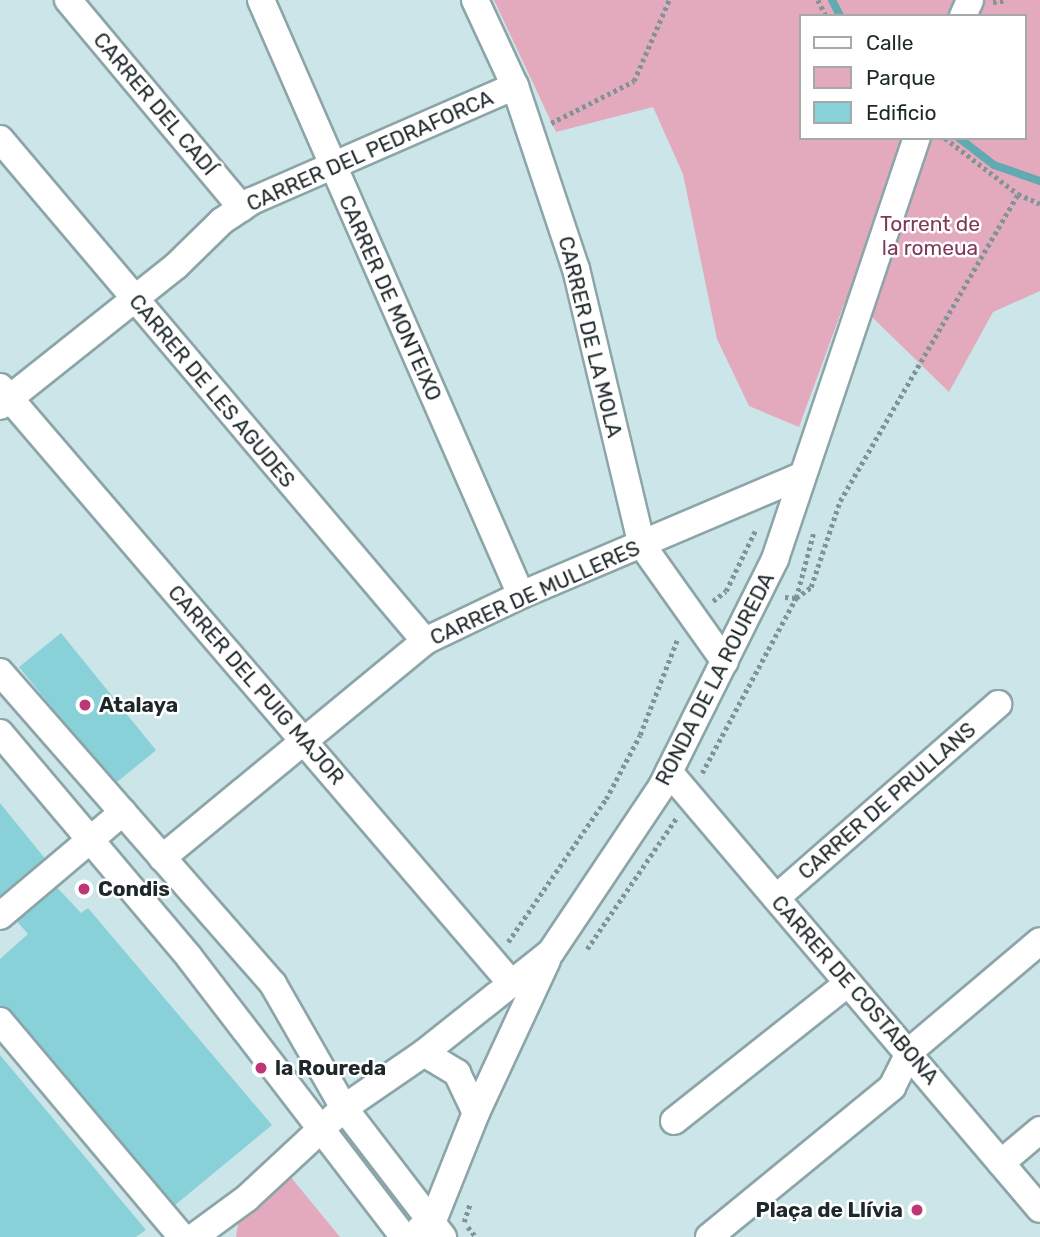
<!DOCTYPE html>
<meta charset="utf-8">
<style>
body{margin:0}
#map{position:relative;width:1040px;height:1237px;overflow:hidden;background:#cbe5e8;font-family:Rubik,sans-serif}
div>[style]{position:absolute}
.green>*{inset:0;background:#e3aabe}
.stream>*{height:8px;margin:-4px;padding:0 4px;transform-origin:4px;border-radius:4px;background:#62aab2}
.building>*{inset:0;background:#89d1d9;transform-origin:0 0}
.path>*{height:4.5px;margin-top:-2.25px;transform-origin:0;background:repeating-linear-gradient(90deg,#809395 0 3.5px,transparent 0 7px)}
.roads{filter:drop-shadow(2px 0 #8ca5a8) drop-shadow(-2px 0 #8ca5a8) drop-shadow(0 2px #8ca5a8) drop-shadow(0 -2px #8ca5a8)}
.minor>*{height:26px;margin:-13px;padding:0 13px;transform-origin:13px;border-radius:13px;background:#fff}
.dots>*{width:19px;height:19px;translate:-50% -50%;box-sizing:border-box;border:4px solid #fff;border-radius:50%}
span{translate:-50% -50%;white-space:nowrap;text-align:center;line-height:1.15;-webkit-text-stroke:5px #fff;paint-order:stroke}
.street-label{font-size:21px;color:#1e2829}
.park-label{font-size:21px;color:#7f3957}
.poi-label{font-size:21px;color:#1e2829;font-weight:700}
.left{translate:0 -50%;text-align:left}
.right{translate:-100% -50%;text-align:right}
.legend{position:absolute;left:799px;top:14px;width:228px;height:126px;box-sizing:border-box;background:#fff;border:2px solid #a5a9a9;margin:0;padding:9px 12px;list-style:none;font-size:21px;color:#1e2829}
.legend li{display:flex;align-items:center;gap:14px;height:35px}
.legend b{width:35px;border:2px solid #a5a9a9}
</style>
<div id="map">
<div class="green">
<i style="clip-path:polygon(evenodd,494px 0,1040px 0,1040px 291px,993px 312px,949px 392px,873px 318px,844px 304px,799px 427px,749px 406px,717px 339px,683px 174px,653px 107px,556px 132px,494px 0,800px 16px,1024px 16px,1024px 138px,800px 138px,800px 16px)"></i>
<i style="clip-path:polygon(289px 1175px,340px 1237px,236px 1237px,239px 1219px)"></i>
</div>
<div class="stream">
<i style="left:832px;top:0;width:18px;rotate:63deg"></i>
<i style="left:959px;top:138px;width:44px;rotate:37.6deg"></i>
<i style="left:994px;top:165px;width:49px;rotate:19.2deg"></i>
</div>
<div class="building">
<i style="left:61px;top:633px;width:151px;height:54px;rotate:51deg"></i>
<i style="clip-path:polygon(0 803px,47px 861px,0 904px)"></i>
<i style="clip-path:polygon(52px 882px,81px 913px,88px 908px,272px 1125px,169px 1210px,0 1009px,0 959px,28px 934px,14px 918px)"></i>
<i style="clip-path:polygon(0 1055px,146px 1230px,136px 1237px,0 1237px)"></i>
</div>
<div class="path">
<i style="left:818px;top:0;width:18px;rotate:63deg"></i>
<i style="left:993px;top:2px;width:14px;rotate:-8deg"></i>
<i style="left:551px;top:123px;width:93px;rotate:-26.8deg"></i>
<i style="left:634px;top:81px;width:88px;rotate:-66.6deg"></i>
<i style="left:945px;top:138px;width:92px;rotate:37.5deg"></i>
<i style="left:1018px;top:194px;width:24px;rotate:24deg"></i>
<i style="left:785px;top:597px;width:11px;rotate:5deg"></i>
<i style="left:796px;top:598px;width:19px;rotate:-36deg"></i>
<i style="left:811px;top:587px;width:91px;rotate:-71.4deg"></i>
<i style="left:840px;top:501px;width:355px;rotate:-59.9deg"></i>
<i style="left:713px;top:601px;width:16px;rotate:-38deg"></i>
<i style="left:726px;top:591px;width:69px;rotate:-64.2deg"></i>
<i style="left:702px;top:773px;width:199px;rotate:-61.8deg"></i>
<i style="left:796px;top:598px;width:69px;rotate:-75deg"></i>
<i style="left:508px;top:942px;width:173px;rotate:-55.6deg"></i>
<i style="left:606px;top:799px;width:72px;rotate:-62deg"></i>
<i style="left:640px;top:735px;width:102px;rotate:-68.7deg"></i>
<i style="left:587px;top:949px;width:160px;rotate:-55.7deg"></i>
<i style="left:464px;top:1222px;width:20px;rotate:-72deg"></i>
<i style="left:468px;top:1227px;width:13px;rotate:51deg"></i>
</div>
<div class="roads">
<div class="minor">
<i style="left:68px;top:0;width:271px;rotate:50.1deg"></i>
<i style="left:261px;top:0;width:649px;rotate:66.4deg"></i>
<i style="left:475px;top:0;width:95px;rotate:65.1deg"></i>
<i style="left:515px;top:86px;width:193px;rotate:71.6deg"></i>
<i style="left:576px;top:269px;width:284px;rotate:76.6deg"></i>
<i style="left:642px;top:545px;width:143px;rotate:54.6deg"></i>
<i style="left:963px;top:16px;width:17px;rotate:-66deg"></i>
<i style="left:0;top:139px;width:658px;rotate:49.75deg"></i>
<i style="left:0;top:387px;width:785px;rotate:49.39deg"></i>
<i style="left:0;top:406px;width:225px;rotate:-38.5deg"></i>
<i style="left:176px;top:266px;width:64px;rotate:-44.4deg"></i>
<i style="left:222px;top:221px;width:36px;rotate:-34deg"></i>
<i style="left:252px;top:201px;width:287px;rotate:-23.6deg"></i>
<i style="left:0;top:672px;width:415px;rotate:48.8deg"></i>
<i style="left:273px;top:984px;width:143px;rotate:60.2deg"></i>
<i style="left:344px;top:1108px;width:163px;rotate:52.5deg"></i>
<i style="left:0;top:733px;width:293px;rotate:49.8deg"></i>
<i style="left:189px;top:957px;width:353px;rotate:52.5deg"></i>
<i style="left:669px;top:772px;width:573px;rotate:49.67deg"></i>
<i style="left:162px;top:858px;width:341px;rotate:-39.5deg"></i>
<i style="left:425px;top:641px;width:106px;rotate:-25.6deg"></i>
<i style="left:521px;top:595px;width:305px;rotate:-23deg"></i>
<i style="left:776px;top:898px;width:295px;rotate:-41.1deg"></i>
<i style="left:0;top:916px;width:161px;rotate:-40.2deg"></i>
<i style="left:0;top:1021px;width:282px;rotate:49.9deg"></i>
<i style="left:424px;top:1053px;width:39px;rotate:31deg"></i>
<i style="left:457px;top:1073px;width:44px;rotate:64.6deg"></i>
<i style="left:674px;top:1121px;width:222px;rotate:-38.4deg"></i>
<i style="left:1001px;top:1163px;width:51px;rotate:-40.2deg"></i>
<i style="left:420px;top:1229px;width:13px;rotate:-27deg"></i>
<i style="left:432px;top:1223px;width:118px;rotate:-68.2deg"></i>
<i style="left:476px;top:1113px;width:169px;rotate:-65.1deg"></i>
<i style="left:194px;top:1237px;width:66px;rotate:-36.3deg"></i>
<i style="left:247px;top:1198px;width:132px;rotate:-42.9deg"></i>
<i style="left:344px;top:1108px;width:97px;rotate:-34.5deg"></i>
<i style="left:424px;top:1053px;width:162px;rotate:-38.5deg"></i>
<i style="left:551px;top:952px;width:200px;rotate:-56.2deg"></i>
<i style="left:662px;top:786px;width:254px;rotate:-63.5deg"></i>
<i style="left:775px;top:559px;width:444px;rotate:-71.4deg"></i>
<i style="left:709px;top:1237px;width:237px;rotate:-39.3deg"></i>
<i style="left:892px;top:1087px;width:40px;rotate:-63.4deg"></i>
<i style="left:910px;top:1051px;width:170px;rotate:-40.2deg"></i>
</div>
</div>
<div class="dots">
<i style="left:85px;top:705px;background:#bd3676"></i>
<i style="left:84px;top:889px;background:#bd3676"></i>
<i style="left:261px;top:1068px;background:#bd3676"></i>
<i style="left:917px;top:1210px;background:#bd3676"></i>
</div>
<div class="street-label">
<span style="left:155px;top:104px;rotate:50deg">CARRER DEL CADÍ</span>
<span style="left:370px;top:151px;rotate:-24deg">CARRER DEL PEDRAFORCA</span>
<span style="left:390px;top:298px;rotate:66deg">CARRER DE MONTEIXO</span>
<span style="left:590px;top:337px;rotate:76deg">CARRER DE LA MOLA</span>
<span style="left:212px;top:391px;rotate:50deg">CARRER DE LES AGUDES</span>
<span style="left:535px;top:593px;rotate:-24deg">CARRER DE MULLERES</span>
<span style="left:715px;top:679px;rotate:-63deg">RONDA DE LA ROUREDA</span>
<span style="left:256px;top:685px;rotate:49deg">CARRER DEL PUIG MAJOR</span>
<span style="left:887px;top:801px;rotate:-41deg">CARRER DE PRULLANS</span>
<span style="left:855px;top:990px;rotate:49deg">CARRER DE COSTABONA</span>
</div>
<div class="park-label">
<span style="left:930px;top:236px">Torrent de<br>la romeua</span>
</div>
<div class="poi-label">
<span class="left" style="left:99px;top:705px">Atalaya</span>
<span class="left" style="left:98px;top:889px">Condis</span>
<span class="left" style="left:275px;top:1068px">la Roureda</span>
<span class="right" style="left:903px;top:1210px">Plaça de Llívia</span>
</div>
<ul class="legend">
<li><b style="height:9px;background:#fff"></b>Calle</li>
<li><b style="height:19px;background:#e3aabe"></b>Parque</li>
<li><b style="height:19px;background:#89d1d9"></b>Edificio</li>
</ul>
</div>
